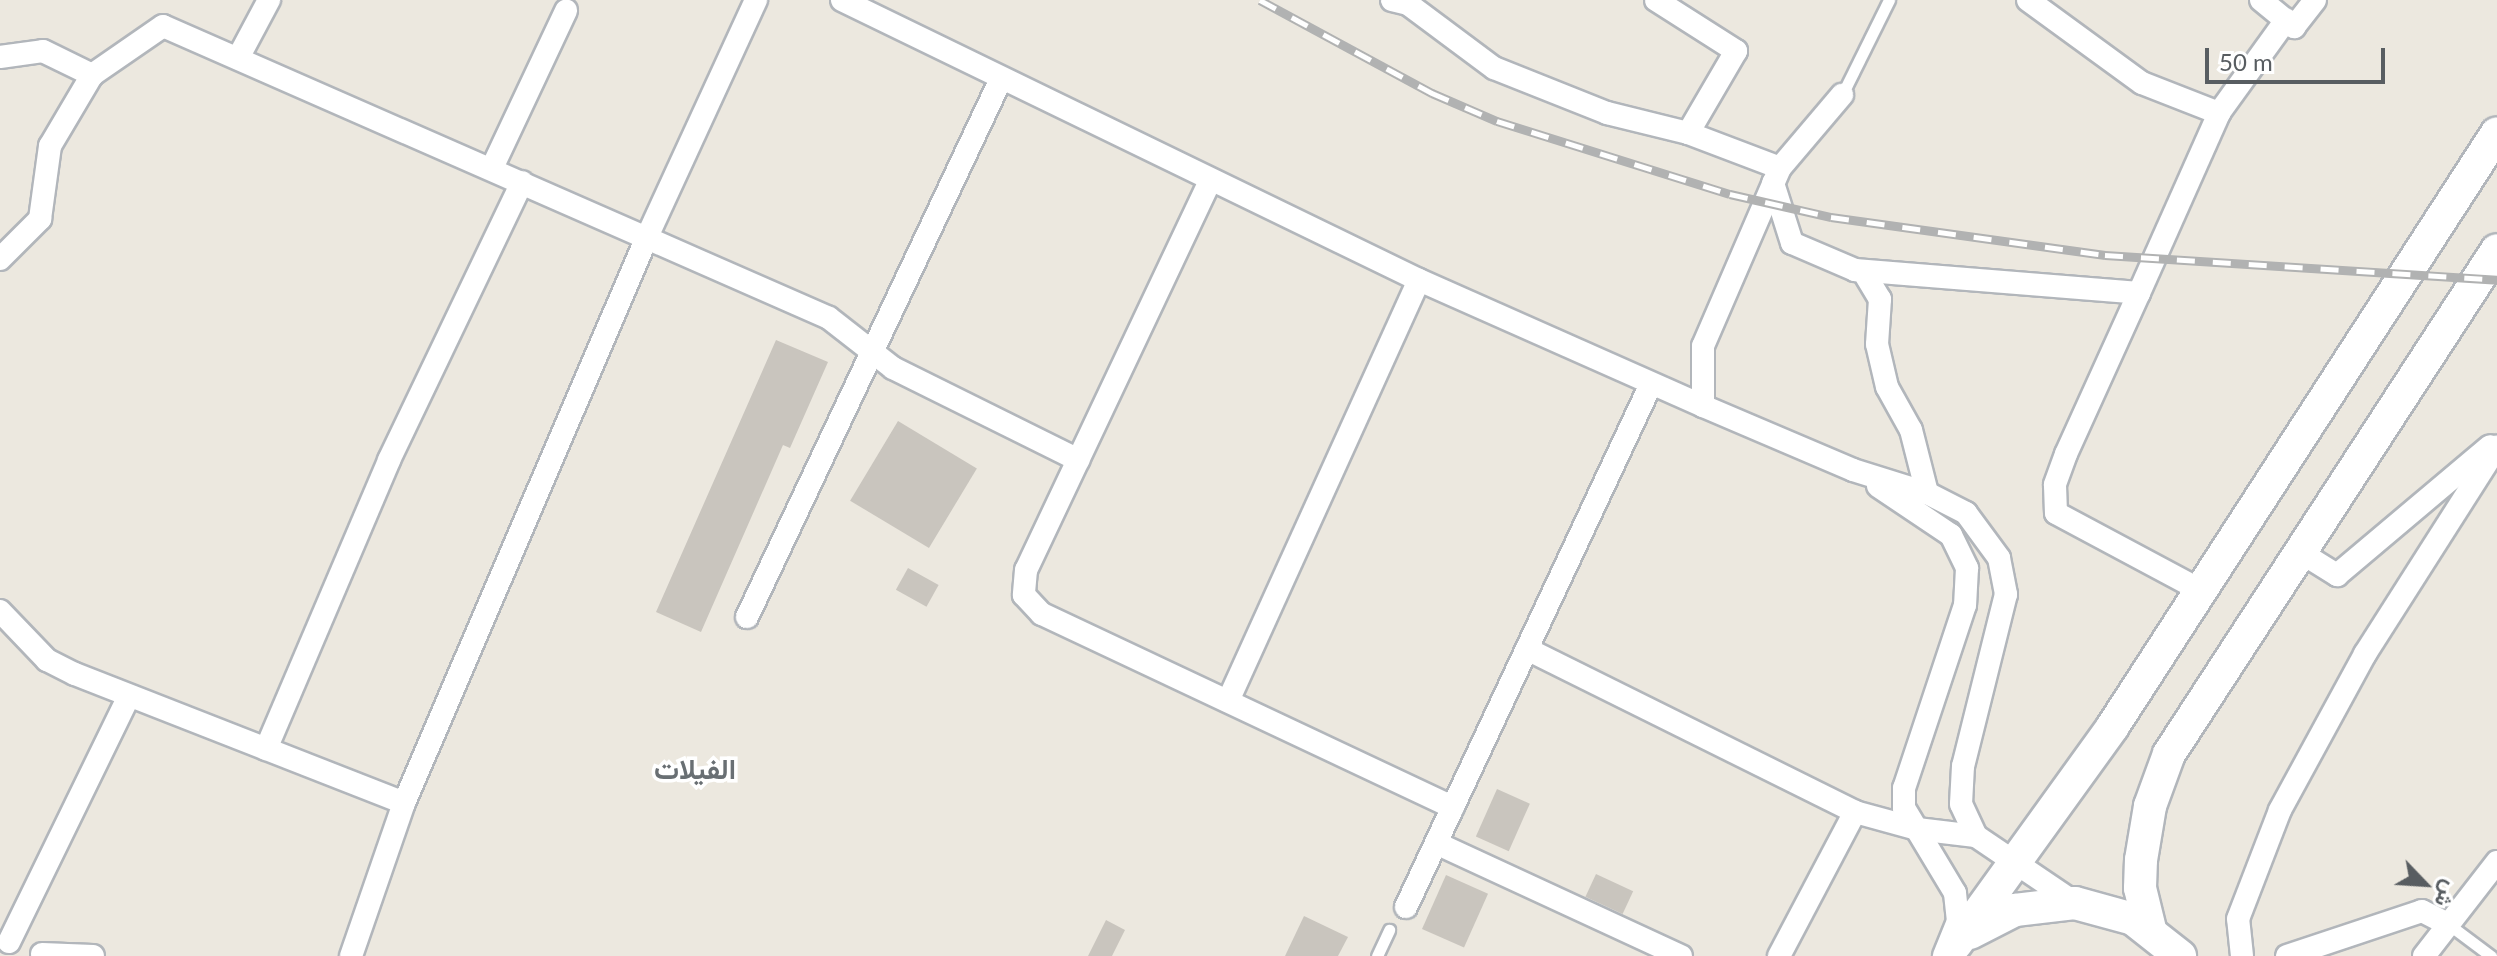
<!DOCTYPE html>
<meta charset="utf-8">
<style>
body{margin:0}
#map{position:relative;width:2497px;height:956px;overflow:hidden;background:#ece8df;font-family:Lato,Vazirmatn,sans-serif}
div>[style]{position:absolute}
.building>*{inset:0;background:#c9c5be;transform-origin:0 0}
.roads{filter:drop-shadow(2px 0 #b2b6bb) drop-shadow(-2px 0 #b2b6bb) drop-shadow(0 2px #b2b6bb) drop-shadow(0 -2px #b2b6bb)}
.service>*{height:11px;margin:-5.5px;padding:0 5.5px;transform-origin:5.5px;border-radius:5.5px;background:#fff}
.minor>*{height:22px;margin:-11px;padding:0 11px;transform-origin:11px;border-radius:11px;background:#fff}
.secondary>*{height:32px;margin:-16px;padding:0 16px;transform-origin:16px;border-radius:16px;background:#fff}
.rail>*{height:9px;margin-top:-4.5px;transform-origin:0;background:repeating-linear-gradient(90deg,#fff 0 18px,#b1b2b2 0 36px);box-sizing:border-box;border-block:2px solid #b1b2b2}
span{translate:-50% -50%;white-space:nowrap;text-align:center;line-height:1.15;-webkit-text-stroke:7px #fff;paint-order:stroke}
.neighbourhood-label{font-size:28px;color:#696f73;font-weight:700}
.north{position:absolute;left:2385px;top:844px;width:80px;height:80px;-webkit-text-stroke:6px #fff;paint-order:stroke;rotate:115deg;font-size:22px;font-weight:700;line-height:32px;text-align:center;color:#585d61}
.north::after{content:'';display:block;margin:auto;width:28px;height:36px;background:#585d61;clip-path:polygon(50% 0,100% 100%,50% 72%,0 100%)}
.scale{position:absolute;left:2205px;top:48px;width:180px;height:36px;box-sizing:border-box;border:4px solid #585d61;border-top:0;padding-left:10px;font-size:24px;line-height:28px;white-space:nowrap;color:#585d61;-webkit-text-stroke:6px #fff;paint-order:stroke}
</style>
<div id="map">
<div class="building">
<i style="clip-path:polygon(776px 340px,828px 362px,790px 448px,783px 445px,701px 632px,656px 612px)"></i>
<i style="left:898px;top:421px;width:92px;height:93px;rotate:31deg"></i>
<i style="left:908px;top:568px;width:35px;height:25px;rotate:29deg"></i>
<i style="left:1497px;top:789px;width:36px;height:52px;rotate:24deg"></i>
<i style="left:1596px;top:874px;width:41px;height:25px;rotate:25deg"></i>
<i style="left:1446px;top:875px;width:46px;height:59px;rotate:24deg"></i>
<i style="clip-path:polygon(1304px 916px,1348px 937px,1338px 956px,1285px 956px)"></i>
<i style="clip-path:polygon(1106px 920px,1125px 930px,1112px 956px,1088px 956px)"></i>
</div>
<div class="roads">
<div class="service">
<i style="left:1842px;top:95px;width:106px;rotate:-63.7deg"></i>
<i style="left:2448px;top:924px;width:54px;rotate:36.7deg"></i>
<i style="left:1377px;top:956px;width:29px;rotate:-65deg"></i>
</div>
<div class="minor">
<i style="left:842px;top:0;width:641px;rotate:25.89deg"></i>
<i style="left:1419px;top:280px;width:311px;rotate:23.9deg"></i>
<i style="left:1703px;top:406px;width:163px;rotate:23.1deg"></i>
<i style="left:1853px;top:470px;width:77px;rotate:17.3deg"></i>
<i style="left:1927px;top:493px;width:44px;rotate:27.1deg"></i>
<i style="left:1966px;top:513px;width:56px;rotate:53.7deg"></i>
<i style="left:1999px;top:558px;width:37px;rotate:79deg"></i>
<i style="left:2006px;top:594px;width:177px;rotate:104deg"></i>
<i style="left:1963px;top:766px;width:38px;rotate:93deg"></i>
<i style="left:1961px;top:804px;width:35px;rotate:65deg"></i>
<i style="left:1976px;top:836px;width:120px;rotate:34.1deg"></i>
<i style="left:1392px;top:0;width:16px;rotate:14deg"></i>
<i style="left:1408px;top:4px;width:107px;rotate:36.7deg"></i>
<i style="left:1494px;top:68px;width:122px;rotate:21.7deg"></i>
<i style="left:1607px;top:113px;width:83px;rotate:13.9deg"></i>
<i style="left:1688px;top:133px;width:98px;rotate:20.8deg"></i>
<i style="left:1656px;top:0;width:95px;rotate:32.5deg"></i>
<i style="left:1736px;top:51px;width:95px;rotate:120.3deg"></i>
<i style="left:2028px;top:0;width:141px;rotate:36.1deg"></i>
<i style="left:2142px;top:83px;width:83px;rotate:21.3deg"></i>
<i style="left:2261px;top:0;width:43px;rotate:39.3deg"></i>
<i style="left:2294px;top:27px;width:34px;rotate:-52deg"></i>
<i style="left:0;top:57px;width:43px;rotate:-7.9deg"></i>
<i style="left:43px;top:51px;width:55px;rotate:26.1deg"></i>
<i style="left:92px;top:75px;width:86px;rotate:-34.6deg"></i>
<i style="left:163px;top:26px;width:727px;rotate:23.67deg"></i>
<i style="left:829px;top:318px;width:81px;rotate:38deg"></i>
<i style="left:893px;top:368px;width:207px;rotate:26.4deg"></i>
<i style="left:238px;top:58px;width:66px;rotate:-61.9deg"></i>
<i style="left:492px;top:168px;width:174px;rotate:-64.8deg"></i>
<i style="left:1210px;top:181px;width:430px;rotate:115.3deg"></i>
<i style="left:1026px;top:570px;width:25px;rotate:95deg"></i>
<i style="left:1024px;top:595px;width:26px;rotate:47deg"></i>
<i style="left:1042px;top:614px;width:454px;rotate:25.2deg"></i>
<i style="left:1773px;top:183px;width:63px;rotate:72.4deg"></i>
<i style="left:1792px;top:243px;width:69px;rotate:23.2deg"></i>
<i style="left:1855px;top:270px;width:285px;rotate:4.6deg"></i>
<i style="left:2139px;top:293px;width:197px;rotate:-66deg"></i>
<i style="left:2219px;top:113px;width:115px;rotate:-54.2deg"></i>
<i style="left:0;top:259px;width:57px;rotate:-45deg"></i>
<i style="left:40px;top:219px;width:74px;rotate:-82.2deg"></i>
<i style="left:50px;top:146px;width:82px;rotate:-59.4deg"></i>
<i style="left:1863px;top:271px;width:33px;rotate:59deg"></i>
<i style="left:1880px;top:299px;width:45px;rotate:93.8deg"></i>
<i style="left:1877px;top:344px;width:44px;rotate:76.9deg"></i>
<i style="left:1887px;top:387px;width:49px;rotate:60.8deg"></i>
<i style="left:1911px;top:430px;width:65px;rotate:75.7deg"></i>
<i style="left:2139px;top:293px;width:177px;rotate:114.4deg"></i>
<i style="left:2066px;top:454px;width:33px;rotate:110deg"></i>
<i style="left:2055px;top:485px;width:28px;rotate:88deg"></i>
<i style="left:2056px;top:513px;width:166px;rotate:28.1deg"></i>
<i style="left:1703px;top:406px;width:60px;rotate:-90deg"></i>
<i style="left:1703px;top:346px;width:194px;rotate:-66.6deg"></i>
<i style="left:1780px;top:168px;width:96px;rotate:-49.7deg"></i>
<i style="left:1878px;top:486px;width:88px;rotate:33.9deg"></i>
<i style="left:1951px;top:535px;width:37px;rotate:64deg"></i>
<i style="left:1967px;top:568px;width:37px;rotate:93deg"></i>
<i style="left:1965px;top:605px;width:193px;rotate:108.4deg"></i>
<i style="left:1904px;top:788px;width:20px;rotate:90deg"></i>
<i style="left:1904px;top:808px;width:99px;rotate:59deg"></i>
<i style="left:1955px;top:893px;width:28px;rotate:84deg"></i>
<i style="left:1958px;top:921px;width:38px;rotate:112deg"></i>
<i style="left:2300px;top:552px;width:44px;rotate:31.9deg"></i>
<i style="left:2337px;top:575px;width:200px;rotate:-40.1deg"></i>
<i style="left:0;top:611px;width:68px;rotate:46.2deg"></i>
<i style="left:47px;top:660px;width:31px;rotate:27deg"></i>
<i style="left:75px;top:674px;width:353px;rotate:21.4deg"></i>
<i style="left:747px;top:617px;width:593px;rotate:-64.73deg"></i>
<i style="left:1527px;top:649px;width:366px;rotate:26.4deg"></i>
<i style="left:1855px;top:812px;width:64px;rotate:15.3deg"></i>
<i style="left:1917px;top:829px;width:59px;rotate:6.8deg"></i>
<i style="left:1228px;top:701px;width:462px;rotate:-65.6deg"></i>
<i style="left:266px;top:749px;width:314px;rotate:-66.9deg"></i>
<i style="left:389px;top:460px;width:308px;rotate:-64.4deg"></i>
<i style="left:1436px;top:843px;width:270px;rotate:24.8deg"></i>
<i style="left:1406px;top:907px;width:578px;rotate:-64.9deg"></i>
<i style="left:9px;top:942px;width:271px;rotate:-64deg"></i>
<i style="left:42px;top:954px;width:51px;rotate:2.2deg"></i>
<i style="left:351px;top:956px;width:162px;rotate:-70.9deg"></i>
<i style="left:404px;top:803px;width:616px;rotate:-66.76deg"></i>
<i style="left:647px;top:237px;width:261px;rotate:-65.3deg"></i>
<i style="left:1779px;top:956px;width:163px;rotate:-62.2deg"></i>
<i style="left:2242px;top:956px;width:37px;rotate:-96deg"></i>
<i style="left:2238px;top:919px;width:117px;rotate:-68.9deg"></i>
<i style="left:2280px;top:810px;width:178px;rotate:-61.4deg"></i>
<i style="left:2365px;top:654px;width:246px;rotate:-57.5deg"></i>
<i style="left:2287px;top:956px;width:142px;rotate:-18.4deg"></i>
<i style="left:2422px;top:911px;width:29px;rotate:27deg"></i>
<i style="left:2424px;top:956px;width:119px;rotate:-52.2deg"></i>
</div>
<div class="secondary">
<i style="left:2150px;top:929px;width:42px;rotate:-103.7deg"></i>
<i style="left:2140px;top:888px;width:28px;rotate:-88deg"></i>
<i style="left:2141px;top:860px;width:55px;rotate:-80.5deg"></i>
<i style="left:2150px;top:806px;width:55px;rotate:-69.9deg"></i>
<i style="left:2169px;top:754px;width:601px;rotate:-56.94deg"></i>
<i style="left:1970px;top:933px;width:51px;rotate:-27.1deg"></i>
<i style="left:2015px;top:910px;width:60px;rotate:-6.7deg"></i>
<i style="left:2075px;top:903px;width:60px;rotate:15.4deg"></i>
<i style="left:2133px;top:919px;width:60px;rotate:38.2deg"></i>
<i style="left:1956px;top:944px;width:269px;rotate:-54.2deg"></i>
<i style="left:2113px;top:726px;width:706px;rotate:-57.07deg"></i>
</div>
</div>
<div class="rail">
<i style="left:1260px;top:0;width:196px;rotate:28.4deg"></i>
<i style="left:1432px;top:93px;width:71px;rotate:23.3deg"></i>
<i style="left:1497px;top:121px;width:244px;rotate:17.4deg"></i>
<i style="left:1730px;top:194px;width:104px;rotate:12.8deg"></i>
<i style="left:1831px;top:217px;width:277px;rotate:7.9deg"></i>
<i style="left:2105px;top:255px;width:393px;rotate:3.6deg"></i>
</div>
<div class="neighbourhood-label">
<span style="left:695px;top:768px">الفيلات</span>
</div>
<div class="north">ش</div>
<div class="scale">50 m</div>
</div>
